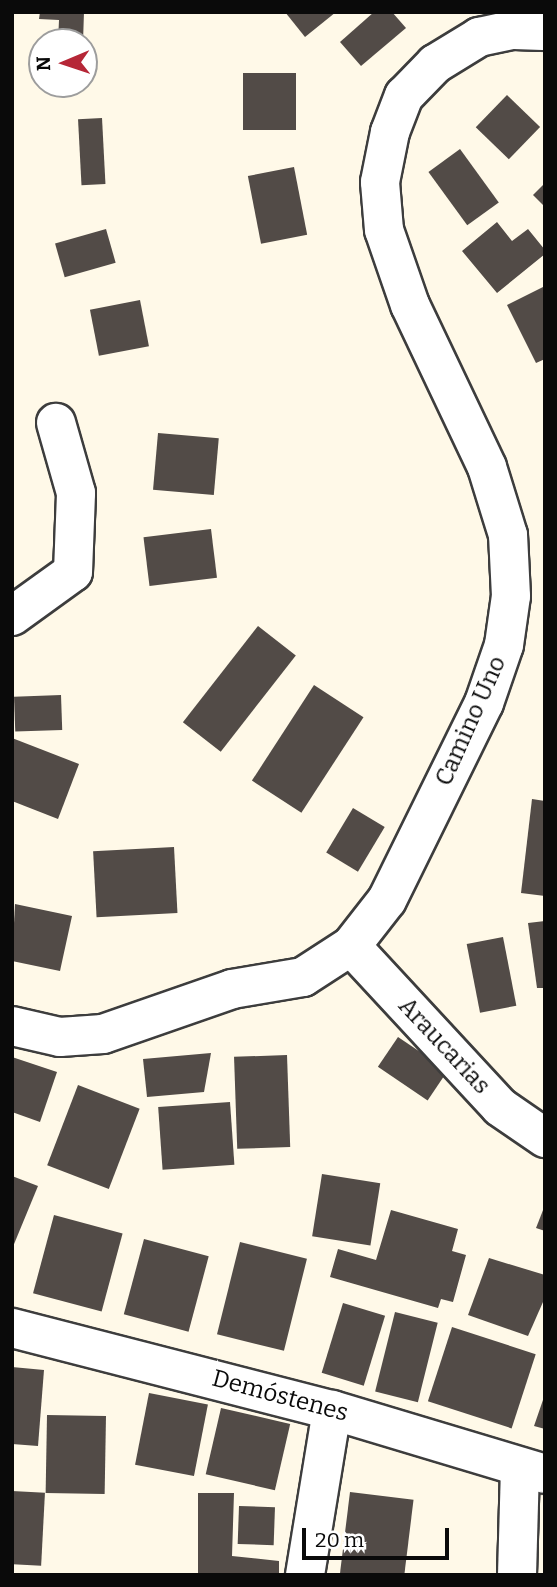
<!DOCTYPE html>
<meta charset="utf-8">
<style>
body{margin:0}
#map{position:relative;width:557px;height:1587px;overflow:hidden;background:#fff9e8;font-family:Bitter,serif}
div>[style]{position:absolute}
.building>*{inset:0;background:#524b47;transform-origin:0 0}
.roads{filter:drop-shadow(2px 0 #3d3d3d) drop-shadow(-2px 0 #3d3d3d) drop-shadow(0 2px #3d3d3d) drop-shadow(0 -2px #3d3d3d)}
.minor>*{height:38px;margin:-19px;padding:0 19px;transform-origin:19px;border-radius:19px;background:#fff}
span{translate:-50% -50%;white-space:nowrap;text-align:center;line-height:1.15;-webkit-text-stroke:7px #fff;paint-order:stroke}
.street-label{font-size:24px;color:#0a0a0a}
.frame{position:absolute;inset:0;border:14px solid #0a0a0a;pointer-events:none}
.north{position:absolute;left:28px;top:28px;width:70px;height:70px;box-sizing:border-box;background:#fff;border:2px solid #9d9d9d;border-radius:50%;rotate:268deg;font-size:19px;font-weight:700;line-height:28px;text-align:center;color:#0a0a0a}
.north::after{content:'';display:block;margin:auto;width:24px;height:32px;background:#b62737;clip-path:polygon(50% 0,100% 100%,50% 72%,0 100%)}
.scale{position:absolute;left:302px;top:1528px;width:147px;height:32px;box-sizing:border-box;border:4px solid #0a0a0a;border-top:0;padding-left:9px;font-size:21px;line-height:24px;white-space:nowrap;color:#0a0a0a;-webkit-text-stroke:5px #fff;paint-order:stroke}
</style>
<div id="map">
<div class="building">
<i style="clip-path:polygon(40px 12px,84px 12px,83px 42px,58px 42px,59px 20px,39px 19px)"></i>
<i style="clip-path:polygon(285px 12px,336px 12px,305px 37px)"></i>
<i style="clip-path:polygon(374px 12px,392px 12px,406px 28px,361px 66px,340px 42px)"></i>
<i style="left:296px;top:73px;width:57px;height:53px;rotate:90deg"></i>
<i style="left:507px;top:95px;width:46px;height:45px;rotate:44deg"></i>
<i style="left:102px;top:118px;width:66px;height:24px;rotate:87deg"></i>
<i style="left:460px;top:149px;width:66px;height:39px;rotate:54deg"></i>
<i style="left:294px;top:167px;width:69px;height:47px;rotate:79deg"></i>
<i style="clip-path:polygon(545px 183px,545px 207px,533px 195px)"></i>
<i style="clip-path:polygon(497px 222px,512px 241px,528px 229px,545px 250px,545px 254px,497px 293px,462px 251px)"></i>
<i style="left:106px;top:229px;width:35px;height:53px;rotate:74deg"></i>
<i style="clip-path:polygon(545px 286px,545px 359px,536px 363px,507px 305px)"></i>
<i style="left:140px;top:300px;width:47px;height:51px;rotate:79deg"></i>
<i style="left:158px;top:433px;width:61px;height:57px;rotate:5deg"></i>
<i style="left:211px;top:529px;width:49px;height:68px;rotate:83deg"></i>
<i style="left:258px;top:626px;width:48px;height:122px;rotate:38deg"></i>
<i style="left:314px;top:685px;width:59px;height:114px;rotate:33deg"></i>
<i style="left:61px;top:695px;width:35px;height:47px;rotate:88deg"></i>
<i style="clip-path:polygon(12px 738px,79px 764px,58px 819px,12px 801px)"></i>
<i style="clip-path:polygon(532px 799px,545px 801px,545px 896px,521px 893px)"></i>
<i style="left:353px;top:808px;width:37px;height:52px;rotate:31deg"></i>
<i style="left:174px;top:847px;width:66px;height:81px;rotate:87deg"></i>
<i style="clip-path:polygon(15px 904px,72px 916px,60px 971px,12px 961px)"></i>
<i style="clip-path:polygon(545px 921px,545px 988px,537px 988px,528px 923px)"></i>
<i style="left:503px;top:937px;width:70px;height:37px;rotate:79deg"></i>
<i style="left:398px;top:1037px;width:60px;height:36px;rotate:34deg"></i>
<i style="clip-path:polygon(211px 1053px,204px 1092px,147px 1097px,143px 1059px)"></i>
<i style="left:287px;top:1055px;width:92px;height:53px;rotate:88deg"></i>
<i style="clip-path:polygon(12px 1057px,57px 1072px,40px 1122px,12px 1112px)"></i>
<i style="left:78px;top:1085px;width:66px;height:86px;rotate:21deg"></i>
<i style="left:230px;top:1102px;width:63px;height:72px;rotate:86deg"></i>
<i style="left:322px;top:1174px;width:59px;height:63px;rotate:9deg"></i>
<i style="clip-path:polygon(12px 1176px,38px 1186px,12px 1249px)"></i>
<i style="clip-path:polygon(545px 1205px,545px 1231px,536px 1228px)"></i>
<i style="clip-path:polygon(391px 1210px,458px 1229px,452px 1251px,466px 1255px,453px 1302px,441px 1299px,438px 1308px,330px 1277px,338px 1249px,376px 1260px)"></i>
<i style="left:54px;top:1215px;width:71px;height:81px;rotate:15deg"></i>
<i style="left:144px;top:1239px;width:67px;height:78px;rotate:15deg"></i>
<i style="left:240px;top:1242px;width:69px;height:95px;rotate:14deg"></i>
<i style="clip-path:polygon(489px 1258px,545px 1275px,543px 1302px,528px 1336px,468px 1315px)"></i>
<i style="left:343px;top:1303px;width:44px;height:73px;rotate:17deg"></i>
<i style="left:395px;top:1312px;width:44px;height:82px;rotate:14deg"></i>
<i style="left:452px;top:1327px;width:88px;height:78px;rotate:18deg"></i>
<i style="clip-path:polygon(12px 1367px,44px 1370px,38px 1446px,12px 1444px)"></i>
<i style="left:149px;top:1393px;width:60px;height:73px;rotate:11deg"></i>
<i style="clip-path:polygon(544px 1397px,545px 1397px,545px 1429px,534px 1426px)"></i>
<i style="left:221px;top:1408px;width:71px;height:68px;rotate:13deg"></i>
<i style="left:47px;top:1415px;width:59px;height:78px;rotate:1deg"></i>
<i style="left:12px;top:1491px;width:33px;height:73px;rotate:3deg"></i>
<i style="left:350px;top:1492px;width:64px;height:84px;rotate:7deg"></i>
<i style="clip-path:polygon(198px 1493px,234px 1493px,232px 1556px,279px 1561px,279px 1575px,198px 1575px)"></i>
<i style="left:239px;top:1506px;width:36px;height:38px;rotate:2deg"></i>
</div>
<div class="roads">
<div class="minor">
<i style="left:12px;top:616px;width:75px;rotate:-35.8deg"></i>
<i style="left:73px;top:572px;width:79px;rotate:-87.8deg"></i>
<i style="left:76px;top:493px;width:73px;rotate:-105.9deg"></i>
<i style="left:351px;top:946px;width:219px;rotate:47.2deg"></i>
<i style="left:500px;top:1107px;width:55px;rotate:34.6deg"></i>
<i style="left:12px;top:1026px;width:49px;rotate:12.9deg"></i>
<i style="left:60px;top:1037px;width:43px;rotate:-4deg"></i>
<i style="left:103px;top:1034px;width:137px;rotate:-19.2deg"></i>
<i style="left:232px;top:989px;width:72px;rotate:-9.6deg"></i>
<i style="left:303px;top:977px;width:57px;rotate:-32.9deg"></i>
<i style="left:351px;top:946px;width:58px;rotate:-52deg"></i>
<i style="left:387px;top:900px;width:220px;rotate:-63.8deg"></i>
<i style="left:484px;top:703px;width:61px;rotate:-71deg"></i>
<i style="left:504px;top:645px;width:49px;rotate:-81.9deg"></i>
<i style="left:511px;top:596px;width:61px;rotate:-92.8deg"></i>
<i style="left:508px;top:535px;width:71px;rotate:-107.2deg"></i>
<i style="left:487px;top:467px;width:179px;rotate:-115.4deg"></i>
<i style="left:410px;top:305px;width:79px;rotate:-109.1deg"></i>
<i style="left:384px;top:230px;width:48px;rotate:-94.8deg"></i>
<i style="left:380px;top:182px;width:51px;rotate:-78.7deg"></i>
<i style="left:390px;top:132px;width:39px;rotate:-69deg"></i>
<i style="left:404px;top:96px;width:45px;rotate:-45.9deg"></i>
<i style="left:435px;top:64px;width:52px;rotate:-31.5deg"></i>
<i style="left:479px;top:37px;width:34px;rotate:-12deg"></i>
<i style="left:512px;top:30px;width:33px;rotate:2deg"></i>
<i style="left:12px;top:1328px;width:330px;rotate:14.4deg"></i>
<i style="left:332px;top:1410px;width:222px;rotate:16.7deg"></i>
<i style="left:305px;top:1575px;width:167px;rotate:-80.7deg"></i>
<i style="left:517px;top:1575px;width:107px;rotate:-88.4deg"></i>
</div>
</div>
<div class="street-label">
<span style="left:471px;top:721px;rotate:-66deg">Camino Uno</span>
<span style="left:444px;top:1046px;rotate:47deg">Araucarias</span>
<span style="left:280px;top:1396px;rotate:15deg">Demóstenes</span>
</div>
<div class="frame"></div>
<div class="north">N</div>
<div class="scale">20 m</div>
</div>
